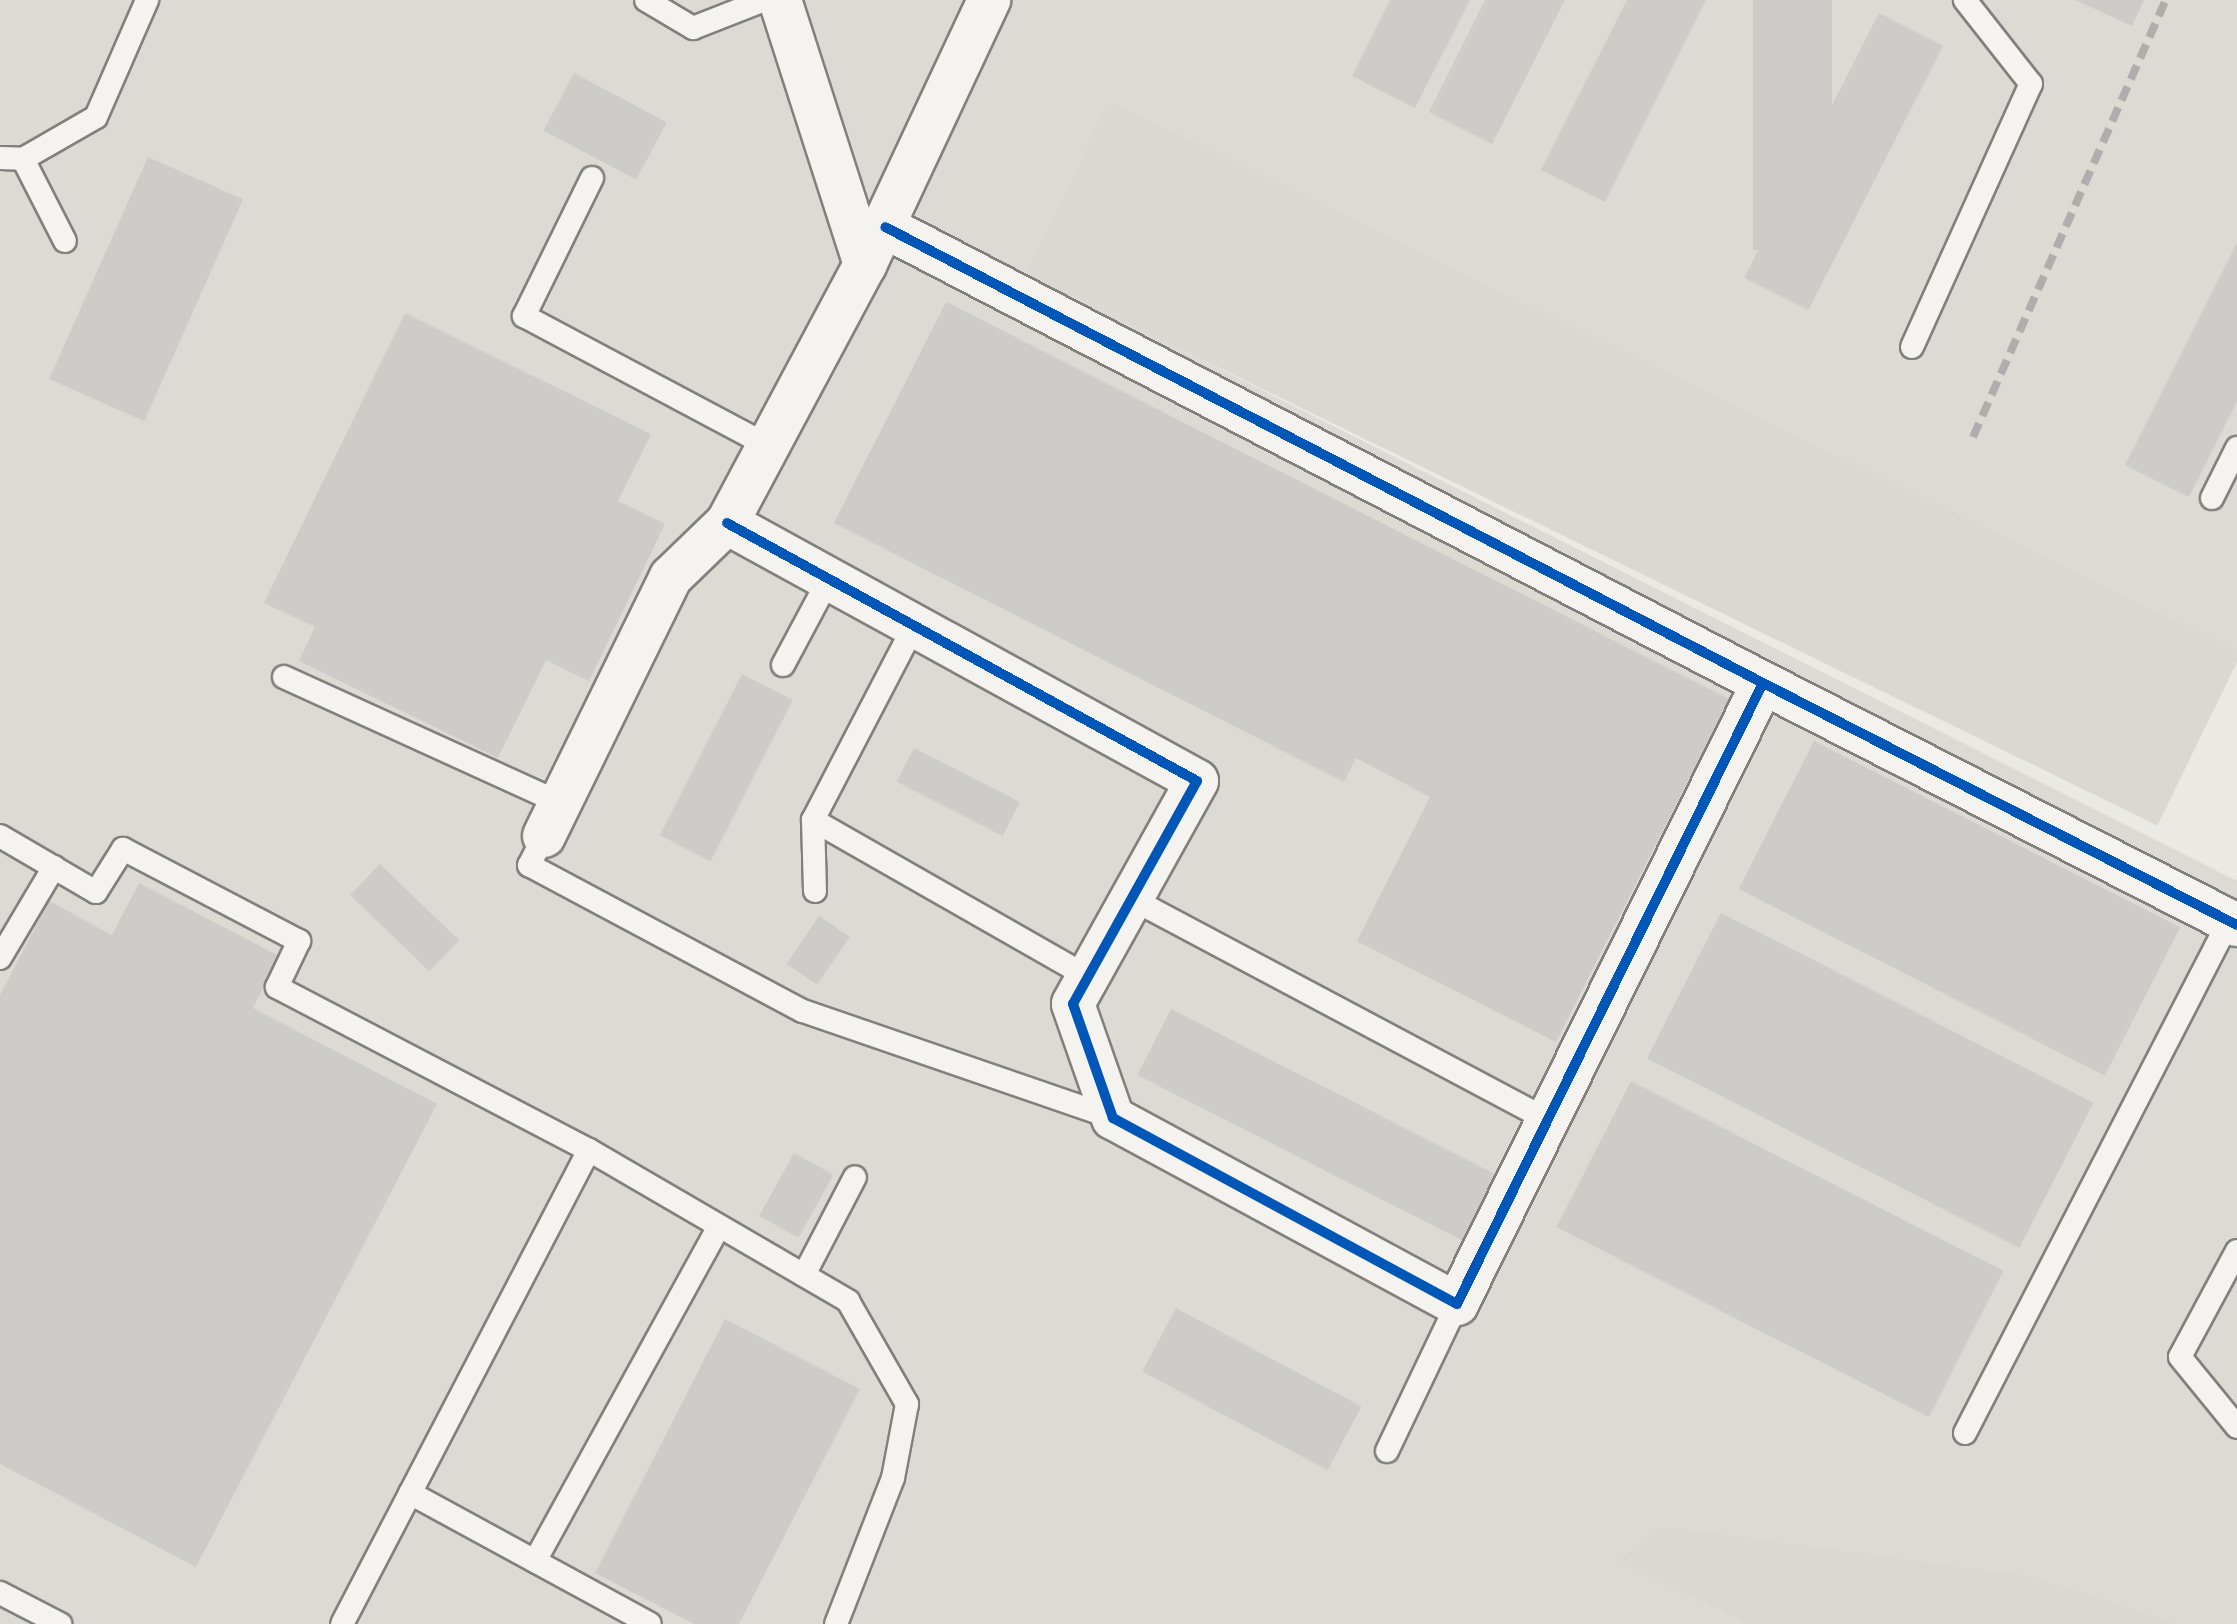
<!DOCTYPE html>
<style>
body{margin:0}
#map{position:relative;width:2237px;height:1624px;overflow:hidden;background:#eae9e4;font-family:"Balsamiq Sans",sans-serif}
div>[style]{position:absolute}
.built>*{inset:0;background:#dcdad3}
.green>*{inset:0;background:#dbd8d1;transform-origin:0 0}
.building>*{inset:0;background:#cdccc8;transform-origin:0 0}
.roads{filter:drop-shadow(2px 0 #81807e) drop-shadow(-2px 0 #81807e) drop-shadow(0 2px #81807e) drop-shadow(0 -2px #81807e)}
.service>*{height:22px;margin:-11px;padding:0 11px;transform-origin:11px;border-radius:11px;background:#f4f3ef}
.minor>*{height:42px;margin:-21px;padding:0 21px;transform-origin:21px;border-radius:21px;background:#f4f3ef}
.rail>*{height:8px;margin-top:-4px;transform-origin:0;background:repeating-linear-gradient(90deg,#afaeac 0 15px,transparent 0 23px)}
.cycleway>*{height:10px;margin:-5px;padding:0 5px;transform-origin:5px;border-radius:5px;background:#0057b8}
span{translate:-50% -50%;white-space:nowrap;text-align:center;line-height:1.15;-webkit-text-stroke:8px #fbf7ec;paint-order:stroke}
</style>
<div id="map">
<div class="built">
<i style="clip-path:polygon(0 0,2237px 0,2237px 662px,1111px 102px,1039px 278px,2237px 881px,2237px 1624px,2179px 1624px,2030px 1575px,1662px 1525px,1619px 1561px,1744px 1624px,0 1624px)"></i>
</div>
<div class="green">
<i style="left:1110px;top:101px;width:1259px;height:192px;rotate:26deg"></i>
<i style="clip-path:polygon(1662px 1525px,2030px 1575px,2179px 1624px,1744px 1624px,1618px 1561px)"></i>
</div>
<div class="building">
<i style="clip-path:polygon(1390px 0,1470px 0,1415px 108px,1352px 76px)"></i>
<i style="clip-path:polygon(1485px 0,1565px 0,1492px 144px,1429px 112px)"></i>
<i style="clip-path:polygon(1627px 0,1706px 0,1605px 202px,1541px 170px)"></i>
<i style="left:1753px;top:0;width:79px;height:250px"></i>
<i style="clip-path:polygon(2075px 0,2144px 0,2132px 26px)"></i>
<i style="left:1879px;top:13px;width:72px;height:297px;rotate:27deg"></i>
<i style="left:574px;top:73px;width:105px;height:65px;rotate:28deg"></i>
<i style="left:148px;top:157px;width:104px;height:243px;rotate:24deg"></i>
<i style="clip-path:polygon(2237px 243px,2237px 401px,2189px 497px,2125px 465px)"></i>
<i style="clip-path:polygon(946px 302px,1729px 699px,1556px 1042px,1357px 941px,1430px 797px,1356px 758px,1344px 782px,834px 523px)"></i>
<i style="clip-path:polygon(405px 313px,651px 434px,618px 501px,665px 524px,589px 681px,546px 660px,498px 758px,299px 661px,315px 627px,264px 603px)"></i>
<i style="left:742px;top:674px;width:57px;height:181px;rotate:27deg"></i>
<i style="left:1814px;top:741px;width:411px;height:166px;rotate:27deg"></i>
<i style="left:914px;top:748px;width:119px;height:38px;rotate:27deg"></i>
<i style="left:380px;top:864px;width:110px;height:43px;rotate:44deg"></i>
<i style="clip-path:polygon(139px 883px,279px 956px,253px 1008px,437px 1104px,196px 1567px,0 1464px,0 995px,49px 901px,112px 935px)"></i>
<i style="left:1721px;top:913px;width:418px;height:163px;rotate:27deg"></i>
<i style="left:819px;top:916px;width:37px;height:58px;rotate:34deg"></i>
<i style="left:1171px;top:1009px;width:374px;height:74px;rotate:27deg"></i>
<i style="left:1631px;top:1081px;width:418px;height:164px;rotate:27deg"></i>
<i style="left:794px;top:1153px;width:45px;height:72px;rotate:29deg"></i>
<i style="left:1176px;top:1308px;width:210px;height:72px;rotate:28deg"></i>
<i style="clip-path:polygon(725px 1319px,860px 1389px,739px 1624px,694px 1624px,595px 1573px)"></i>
</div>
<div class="roads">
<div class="service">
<i style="left:646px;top:0;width:55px;rotate:30.8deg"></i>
<i style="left:693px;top:28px;width:76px;rotate:-21.5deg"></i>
<i style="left:0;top:158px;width:23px;rotate:2deg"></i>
<i style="left:23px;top:159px;width:84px;rotate:-29.9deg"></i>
<i style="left:96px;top:117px;width:128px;rotate:-66.4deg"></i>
<i style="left:23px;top:159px;width:92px;rotate:62.9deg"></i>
<i style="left:592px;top:178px;width:154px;rotate:116.2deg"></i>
<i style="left:524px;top:316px;width:276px;rotate:28deg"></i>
<i style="left:1912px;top:347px;width:289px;rotate:-65.7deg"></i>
<i style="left:2031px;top:84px;width:107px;rotate:-128.2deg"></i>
<i style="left:2212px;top:498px;width:56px;rotate:-63.4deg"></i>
<i style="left:783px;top:665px;width:98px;rotate:-61.9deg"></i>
<i style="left:284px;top:677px;width:303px;rotate:24.5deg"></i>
<i style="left:813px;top:820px;width:317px;rotate:29.7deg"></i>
<i style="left:0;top:836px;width:111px;rotate:30.3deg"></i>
<i style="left:96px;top:892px;width:51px;rotate:-57.9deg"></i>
<i style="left:123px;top:849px;width:199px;rotate:27.6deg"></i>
<i style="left:299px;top:941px;width:51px;rotate:115.6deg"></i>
<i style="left:277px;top:987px;width:352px;rotate:27.6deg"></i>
<i style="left:589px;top:1150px;width:534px;rotate:117.52deg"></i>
<i style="left:544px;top:836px;width:33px;rotate:117deg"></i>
<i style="left:529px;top:865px;width:310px;rotate:28.1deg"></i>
<i style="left:803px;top:1011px;width:328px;rotate:19deg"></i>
<i style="left:815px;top:891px;width:71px;rotate:-91.6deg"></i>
<i style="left:813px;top:820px;width:219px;rotate:-62.5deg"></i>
<i style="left:1132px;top:899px;width:471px;rotate:28deg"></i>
<i style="left:0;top:958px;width:106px;rotate:-59.3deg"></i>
<i style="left:589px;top:1150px;width:300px;rotate:30.2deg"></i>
<i style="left:848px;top:1301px;width:119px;rotate:60.2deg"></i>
<i style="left:907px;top:1404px;width:75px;rotate:100.7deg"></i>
<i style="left:893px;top:1478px;width:157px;rotate:111.3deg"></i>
<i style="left:2237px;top:1251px;width:120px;rotate:118.3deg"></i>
<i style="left:2180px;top:1357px;width:90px;rotate:50.8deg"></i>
<i style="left:804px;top:1275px;width:110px;rotate:-62.5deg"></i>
<i style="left:1965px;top:1433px;width:576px;rotate:-62.72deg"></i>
<i style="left:1387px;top:1451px;width:163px;rotate:-64.5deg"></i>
<i style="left:410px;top:1493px;width:273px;rotate:28.6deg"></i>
<i style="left:535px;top:1561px;width:382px;rotate:-61.2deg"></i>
<i style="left:0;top:1593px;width:68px;rotate:27.3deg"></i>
</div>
<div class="minor">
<i style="left:780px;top:0;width:278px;rotate:72.2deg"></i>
<i style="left:727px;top:523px;width:536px;rotate:28.76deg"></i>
<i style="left:1197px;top:781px;width:255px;rotate:119.1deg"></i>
<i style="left:1073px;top:1004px;width:121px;rotate:70.7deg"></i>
<i style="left:1113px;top:1118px;width:391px;rotate:28.4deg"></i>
<i style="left:1457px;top:1304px;width:692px;rotate:-63.77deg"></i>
<i style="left:1763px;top:683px;width:989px;rotate:-152.55deg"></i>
<i style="left:1763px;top:683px;width:532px;rotate:27.05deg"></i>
<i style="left:544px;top:836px;width:288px;rotate:-63.9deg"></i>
<i style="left:671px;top:577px;width:78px;rotate:-44deg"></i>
<i style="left:727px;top:523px;width:293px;rotate:-61.9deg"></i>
<i style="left:865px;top:265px;width:293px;rotate:-64.9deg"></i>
</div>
</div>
<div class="rail">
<i style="left:1973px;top:437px;width:478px;rotate:-66.2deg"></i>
</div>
<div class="cycleway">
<i style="left:727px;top:523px;width:536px;rotate:28.76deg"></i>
<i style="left:1197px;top:781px;width:255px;rotate:119.1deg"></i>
<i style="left:1073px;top:1004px;width:121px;rotate:70.7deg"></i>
<i style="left:1113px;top:1118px;width:391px;rotate:28.4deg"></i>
<i style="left:1457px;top:1304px;width:692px;rotate:-63.77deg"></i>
<i style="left:1763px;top:683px;width:989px;rotate:-152.55deg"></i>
<i style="left:1763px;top:683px;width:532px;rotate:27.05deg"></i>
</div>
</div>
